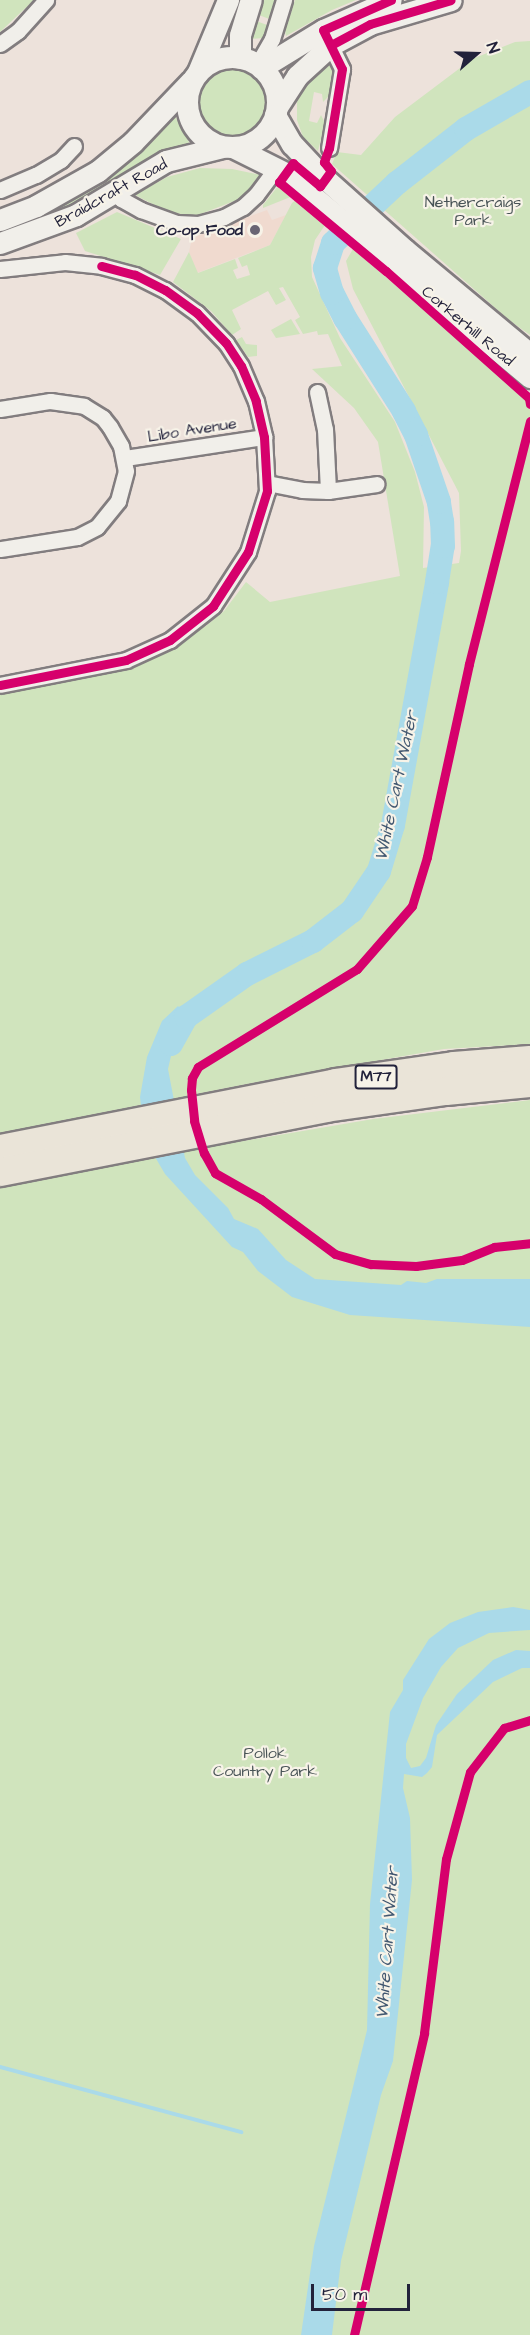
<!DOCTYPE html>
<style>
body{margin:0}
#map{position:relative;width:530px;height:2335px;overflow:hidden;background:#ede2db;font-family:"Architects Daughter",sans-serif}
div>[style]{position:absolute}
.built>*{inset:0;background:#f0dacf}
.green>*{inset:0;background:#d0e4bd}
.round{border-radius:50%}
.water>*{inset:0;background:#aadae9}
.stream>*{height:4px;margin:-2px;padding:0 2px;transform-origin:2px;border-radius:2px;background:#aadae9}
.river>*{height:24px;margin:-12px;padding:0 12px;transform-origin:12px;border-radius:12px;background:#aadae9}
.roads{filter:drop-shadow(2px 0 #827d7f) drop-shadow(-2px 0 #827d7f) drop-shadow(0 2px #827d7f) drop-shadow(0 -2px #827d7f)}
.street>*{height:15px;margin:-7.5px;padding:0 7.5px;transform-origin:7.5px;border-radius:7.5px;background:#f1efea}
.secondary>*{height:21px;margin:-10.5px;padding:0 10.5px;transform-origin:10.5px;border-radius:10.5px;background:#f1efea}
.secondary>.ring{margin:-10.5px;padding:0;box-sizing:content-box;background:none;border:21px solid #f1efea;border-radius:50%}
.highway>*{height:28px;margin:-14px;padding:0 14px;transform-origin:14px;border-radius:14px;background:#eae4d8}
.cycleway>*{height:9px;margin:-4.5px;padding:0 4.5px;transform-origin:4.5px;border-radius:4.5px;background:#d6006c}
.dots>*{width:16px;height:16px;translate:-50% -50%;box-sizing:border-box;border:3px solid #f7f3e8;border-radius:50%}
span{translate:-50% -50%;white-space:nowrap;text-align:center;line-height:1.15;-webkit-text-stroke:4.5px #f7f3e8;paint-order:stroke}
.shield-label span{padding:2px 4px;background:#f7f3e8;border:2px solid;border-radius:4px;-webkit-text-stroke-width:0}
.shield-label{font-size:15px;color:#22223b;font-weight:700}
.street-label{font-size:16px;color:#22223b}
.park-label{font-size:16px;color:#485356}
.poi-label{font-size:16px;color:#22223b;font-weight:700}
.right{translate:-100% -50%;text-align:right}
.water-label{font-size:18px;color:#425871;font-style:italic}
.north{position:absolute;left:446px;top:24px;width:60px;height:60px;-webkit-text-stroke:4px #f7f3e8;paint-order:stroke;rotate:70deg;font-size:16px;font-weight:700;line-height:24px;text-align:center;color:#22223b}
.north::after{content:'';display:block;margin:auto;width:21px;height:27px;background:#22223b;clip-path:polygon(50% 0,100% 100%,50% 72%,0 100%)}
.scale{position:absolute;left:311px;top:2284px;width:99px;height:27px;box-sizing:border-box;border:3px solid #22223b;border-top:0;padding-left:8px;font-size:18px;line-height:21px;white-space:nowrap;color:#22223b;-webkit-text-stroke:4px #f7f3e8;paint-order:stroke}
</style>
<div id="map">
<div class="built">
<i style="clip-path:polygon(267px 210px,272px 220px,286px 215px,270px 245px,197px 273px,189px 252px,192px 238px)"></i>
</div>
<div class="green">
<i style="clip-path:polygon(0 0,34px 0,0 32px)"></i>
<i style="clip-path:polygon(257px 0,278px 0,272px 20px,253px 13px)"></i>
<i style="clip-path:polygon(295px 0,356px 0,332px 10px,286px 36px,285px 31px)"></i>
<i style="clip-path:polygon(253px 20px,270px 26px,263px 38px,251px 39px,250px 36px)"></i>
<i style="clip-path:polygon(530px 41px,530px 335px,509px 320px,332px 164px,337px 152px,361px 155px,395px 117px,472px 59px,515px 42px)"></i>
<i style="clip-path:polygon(329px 61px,334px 69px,331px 94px,323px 102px,322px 94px,314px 92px,309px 121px,317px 123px,321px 115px,325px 123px,318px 151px,303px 137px,297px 120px,297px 102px,309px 77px)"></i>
<i class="round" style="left:199px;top:68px;width:68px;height:68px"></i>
<i style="clip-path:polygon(173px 112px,189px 142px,188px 145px,153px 157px,91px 195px,66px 209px,59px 207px,58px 204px)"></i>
<i style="clip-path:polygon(200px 168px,232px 169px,261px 175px,246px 194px,237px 200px,198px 215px,186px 215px,166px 211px,135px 195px,167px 177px)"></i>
<i style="clip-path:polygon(278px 186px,293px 196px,263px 208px,263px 205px)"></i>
<i style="clip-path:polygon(297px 199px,325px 225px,315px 240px,311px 257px,312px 277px,340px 338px,395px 422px,415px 472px,424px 507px,423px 568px,459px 563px,461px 551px,459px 493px,353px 289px,346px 261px,353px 249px,530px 401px,530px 1044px,444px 1049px,273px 1079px,0 1133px,0 690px,132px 667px,206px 626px,224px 611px,246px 582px,270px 602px,400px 576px,378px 442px,354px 408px,312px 369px,342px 366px,328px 334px,318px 335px,317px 331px,303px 334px,295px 320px,300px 317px,283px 287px,279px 288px,286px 300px,276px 305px,268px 291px,232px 310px,241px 329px,232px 335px,211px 311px,173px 282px,189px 252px,198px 273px,235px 259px,238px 268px,233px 270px,237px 279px,250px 275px,247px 265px,242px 267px,238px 258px,270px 245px,292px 203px)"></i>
<i style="clip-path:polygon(117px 212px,181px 239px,160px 275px,85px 251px,76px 233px)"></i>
<i style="clip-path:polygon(291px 319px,300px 334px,276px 338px,271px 330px)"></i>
<i style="clip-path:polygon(242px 337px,246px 344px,257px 345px,257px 356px,248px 357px,236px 340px)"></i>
<i style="clip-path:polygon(530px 1100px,530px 2335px,0 2335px,0 1188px,214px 1146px,373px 1119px)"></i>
</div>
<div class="water">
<i style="clip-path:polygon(178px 1006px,194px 1023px,171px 1056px,168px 1069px,185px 1158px,195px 1175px,228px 1208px,234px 1219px,258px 1229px,286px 1260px,315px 1279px,401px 1285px,407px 1281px,426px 1283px,437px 1279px,530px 1279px,530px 1327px,350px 1315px,292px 1297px,258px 1271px,243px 1252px,232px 1247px,165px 1174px,151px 1150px,142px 1114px,140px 1097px,147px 1057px,162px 1021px)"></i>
<i style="clip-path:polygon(513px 1607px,530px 1610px,530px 1630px,489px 1633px,458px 1648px,441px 1667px,423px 1698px,406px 1744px,406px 1758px,411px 1768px,420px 1766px,426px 1758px,436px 1725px,457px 1694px,493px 1660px,516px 1650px,530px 1651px,530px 1668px,522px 1668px,493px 1682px,437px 1735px,432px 1767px,427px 1773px,422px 1777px,404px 1774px,403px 1788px,410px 1818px,412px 1880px,393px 2061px,381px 2095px,341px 2261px,332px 2335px,301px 2335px,314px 2246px,367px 2030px,370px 1904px,390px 1712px,403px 1690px,403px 1680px,429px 1639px,450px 1623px,478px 1612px)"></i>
</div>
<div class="stream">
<i style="left:0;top:2067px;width:250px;rotate:15.1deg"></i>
</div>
<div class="river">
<i style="left:171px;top:1044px;width:31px;rotate:-61deg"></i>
<i style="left:186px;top:1017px;width:75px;rotate:-35.2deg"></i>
<i style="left:247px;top:974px;width:74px;rotate:-26.6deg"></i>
<i style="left:313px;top:941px;width:49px;rotate:-37.6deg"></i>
<i style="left:352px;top:911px;width:48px;rotate:-56deg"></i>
<i style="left:379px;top:871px;width:48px;rotate:-73.1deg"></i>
<i style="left:393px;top:825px;width:247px;rotate:-79.7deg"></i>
<i style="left:437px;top:582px;width:36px;rotate:-81deg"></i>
<i style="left:443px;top:546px;width:24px;rotate:-92deg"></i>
<i style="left:442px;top:522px;width:20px;rotate:-99deg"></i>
<i style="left:439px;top:502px;width:71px;rotate:-108.9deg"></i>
<i style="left:416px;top:435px;width:27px;rotate:-117deg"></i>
<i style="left:404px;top:411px;width:110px;rotate:-122.4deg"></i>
<i style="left:345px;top:318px;width:28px;rotate:-117deg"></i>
<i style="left:332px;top:293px;width:26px;rotate:-106deg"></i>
<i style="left:325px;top:268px;width:26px;rotate:-72deg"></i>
<i style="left:333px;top:243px;width:88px;rotate:-43.2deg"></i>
<i style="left:397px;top:183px;width:88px;rotate:-38deg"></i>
<i style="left:466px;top:129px;width:74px;rotate:-30deg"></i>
</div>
<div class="roads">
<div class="street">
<i style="left:326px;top:36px;width:37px;rotate:64deg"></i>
<i style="left:342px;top:69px;width:80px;rotate:99.3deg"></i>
<i style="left:0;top:44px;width:22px;rotate:-36deg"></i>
<i style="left:18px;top:31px;width:42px;rotate:-47.9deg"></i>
<i style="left:257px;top:65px;width:30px;rotate:-60deg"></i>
<i style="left:272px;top:39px;width:41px;rotate:-72.9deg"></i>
<i style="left:0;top:190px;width:39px;rotate:-23deg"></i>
<i style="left:36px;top:175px;width:29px;rotate:-31deg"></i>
<i style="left:61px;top:160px;width:19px;rotate:-47deg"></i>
<i style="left:115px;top:191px;width:10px;rotate:53deg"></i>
<i style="left:121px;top:199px;width:23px;rotate:29deg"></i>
<i style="left:141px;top:210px;width:38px;rotate:20deg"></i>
<i style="left:177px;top:223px;width:21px;rotate:3deg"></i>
<i style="left:198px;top:224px;width:27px;rotate:-15deg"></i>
<i style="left:224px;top:217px;width:21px;rotate:-28deg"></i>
<i style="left:243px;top:207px;width:18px;rotate:-43deg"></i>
<i style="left:256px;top:195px;width:34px;rotate:-53deg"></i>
<i style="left:0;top:269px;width:65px;rotate:-6.1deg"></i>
<i style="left:65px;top:262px;width:36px;rotate:6deg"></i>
<i style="left:101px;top:266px;width:35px;rotate:15deg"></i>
<i style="left:135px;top:275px;width:34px;rotate:27deg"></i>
<i style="left:165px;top:290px;width:39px;rotate:36deg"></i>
<i style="left:197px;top:313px;width:42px;rotate:46deg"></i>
<i style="left:226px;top:343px;width:27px;rotate:57deg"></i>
<i style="left:241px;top:366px;width:38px;rotate:67deg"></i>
<i style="left:256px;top:401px;width:37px;rotate:77deg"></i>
<i style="left:264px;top:437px;width:54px;rotate:86.8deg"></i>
<i style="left:267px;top:491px;width:64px;rotate:107.3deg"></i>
<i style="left:248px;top:552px;width:64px;rotate:122.9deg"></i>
<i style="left:213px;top:606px;width:55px;rotate:141.7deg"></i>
<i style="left:170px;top:640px;width:48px;rotate:155.6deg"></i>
<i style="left:126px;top:660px;width:128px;rotate:168.8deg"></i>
<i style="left:317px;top:392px;width:38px;rotate:78deg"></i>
<i style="left:325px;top:429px;width:62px;rotate:87.2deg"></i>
<i style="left:0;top:409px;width:51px;rotate:-9.1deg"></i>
<i style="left:50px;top:401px;width:34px;rotate:8deg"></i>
<i style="left:84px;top:406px;width:22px;rotate:32deg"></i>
<i style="left:103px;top:418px;width:11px;rotate:52deg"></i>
<i style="left:110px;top:427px;width:22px;rotate:60deg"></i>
<i style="left:121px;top:446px;width:25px;rotate:79deg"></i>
<i style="left:126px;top:471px;width:31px;rotate:105deg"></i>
<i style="left:118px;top:501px;width:33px;rotate:129deg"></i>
<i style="left:97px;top:527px;width:22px;rotate:153deg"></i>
<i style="left:77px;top:537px;width:78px;rotate:171.1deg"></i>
<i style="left:125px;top:458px;width:141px;rotate:-8.6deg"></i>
<i style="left:267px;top:483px;width:36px;rotate:11deg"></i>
<i style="left:302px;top:490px;width:26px;rotate:2deg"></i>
<i style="left:328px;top:491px;width:49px;rotate:-8.1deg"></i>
</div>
<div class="secondary">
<i class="ring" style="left:187px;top:57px;width:69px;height:69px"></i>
<i style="left:240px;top:58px;width:23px;rotate:-90deg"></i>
<i style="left:240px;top:35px;width:37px;rotate:-73deg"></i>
<i style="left:261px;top:68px;width:73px;rotate:-31.5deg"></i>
<i style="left:323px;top:30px;width:74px;rotate:-23.8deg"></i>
<i style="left:198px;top:72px;width:78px;rotate:-67.4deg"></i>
<i style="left:277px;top:107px;width:37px;rotate:-57deg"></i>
<i style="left:297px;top:76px;width:46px;rotate:-42.4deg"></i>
<i style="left:331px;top:45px;width:44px;rotate:-28.3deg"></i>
<i style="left:370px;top:24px;width:84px;rotate:-16.5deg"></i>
<i style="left:275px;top:115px;width:34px;rotate:60deg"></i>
<i style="left:292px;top:144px;width:42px;rotate:46.9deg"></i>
<i style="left:321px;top:175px;width:113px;rotate:41.8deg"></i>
<i style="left:405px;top:250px;width:163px;rotate:39.8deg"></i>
<i style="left:233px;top:147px;width:58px;rotate:26.6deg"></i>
<i style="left:285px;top:173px;width:319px;rotate:39.8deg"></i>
<i style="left:0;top:220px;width:39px;rotate:-21deg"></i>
<i style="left:36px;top:206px;width:71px;rotate:-29.4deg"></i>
<i style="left:98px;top:171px;width:45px;rotate:-39.6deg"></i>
<i style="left:133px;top:142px;width:84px;rotate:-46.4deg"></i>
<i style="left:0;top:243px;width:81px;rotate:-20.2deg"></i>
<i style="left:76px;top:215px;width:105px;rotate:-31deg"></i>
<i style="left:166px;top:161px;width:59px;rotate:-13.8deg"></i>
</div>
<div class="highway">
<i style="left:0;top:1149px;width:341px;rotate:-11.1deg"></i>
<i style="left:335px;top:1083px;width:120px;rotate:-8.1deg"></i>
<i style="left:454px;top:1066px;width:76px;rotate:-4.5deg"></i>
<i style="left:0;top:1172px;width:332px;rotate:-11.1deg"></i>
<i style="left:326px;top:1108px;width:121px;rotate:-8.1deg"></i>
<i style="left:446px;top:1091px;width:84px;rotate:-5.4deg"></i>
</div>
</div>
<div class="cycleway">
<i style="left:391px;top:0;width:74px;rotate:156.2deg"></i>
<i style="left:323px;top:30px;width:43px;rotate:64deg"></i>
<i style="left:342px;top:69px;width:80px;rotate:99.3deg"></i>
<i style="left:329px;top:148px;width:15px;rotate:110deg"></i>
<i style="left:324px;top:162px;width:11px;rotate:52deg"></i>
<i style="left:331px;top:171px;width:19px;rotate:126deg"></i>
<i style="left:320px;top:186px;width:35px;rotate:-140deg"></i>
<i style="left:293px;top:163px;width:24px;rotate:126deg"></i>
<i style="left:279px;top:182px;width:139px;rotate:39.8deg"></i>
<i style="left:386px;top:271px;width:191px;rotate:41.6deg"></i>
<i style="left:529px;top:398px;width:6px;rotate:81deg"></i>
<i style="left:331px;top:45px;width:44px;rotate:-28.3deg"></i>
<i style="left:370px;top:24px;width:84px;rotate:-16.5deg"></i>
<i style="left:530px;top:421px;width:251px;rotate:104.1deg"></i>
<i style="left:469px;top:664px;width:198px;rotate:102.3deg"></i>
<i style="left:427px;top:857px;width:51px;rotate:107deg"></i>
<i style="left:412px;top:906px;width:84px;rotate:131.1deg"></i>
<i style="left:357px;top:969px;width:187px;rotate:148.4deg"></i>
<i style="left:198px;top:1067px;width:13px;rotate:119deg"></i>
<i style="left:192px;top:1078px;width:12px;rotate:95deg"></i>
<i style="left:191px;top:1090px;width:31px;rotate:84deg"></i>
<i style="left:194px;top:1121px;width:34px;rotate:73deg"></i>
<i style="left:204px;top:1153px;width:23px;rotate:61deg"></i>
<i style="left:215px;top:1173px;width:53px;rotate:29.5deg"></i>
<i style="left:261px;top:1199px;width:92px;rotate:36.6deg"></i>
<i style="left:335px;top:1254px;width:37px;rotate:16deg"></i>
<i style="left:371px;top:1264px;width:45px;rotate:2.5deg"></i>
<i style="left:416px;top:1266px;width:46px;rotate:-7.4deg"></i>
<i style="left:462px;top:1260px;width:35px;rotate:-22deg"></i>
<i style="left:494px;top:1247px;width:36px;rotate:-6deg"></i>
<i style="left:0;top:685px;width:128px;rotate:-11.2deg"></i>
<i style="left:126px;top:660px;width:48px;rotate:-24.4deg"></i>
<i style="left:170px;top:640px;width:55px;rotate:-38.3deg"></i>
<i style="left:213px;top:606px;width:64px;rotate:-57.1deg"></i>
<i style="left:248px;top:552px;width:64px;rotate:-72.7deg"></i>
<i style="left:267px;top:491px;width:54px;rotate:-93.2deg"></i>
<i style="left:264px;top:437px;width:37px;rotate:-103deg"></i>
<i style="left:256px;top:401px;width:38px;rotate:-113deg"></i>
<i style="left:241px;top:366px;width:27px;rotate:-123deg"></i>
<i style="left:226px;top:343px;width:42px;rotate:-134deg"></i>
<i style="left:197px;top:313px;width:39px;rotate:-144deg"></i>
<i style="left:165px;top:290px;width:34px;rotate:-153deg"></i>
<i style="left:135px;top:275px;width:35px;rotate:-165deg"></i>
<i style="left:354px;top:2335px;width:310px;rotate:-76.9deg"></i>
<i style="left:424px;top:2033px;width:175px;rotate:-82.8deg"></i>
<i style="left:446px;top:1859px;width:90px;rotate:-74.6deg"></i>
<i style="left:470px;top:1772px;width:56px;rotate:-52.3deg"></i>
<i style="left:504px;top:1728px;width:27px;rotate:-17deg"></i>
</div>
<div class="dots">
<i style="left:255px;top:230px;background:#696573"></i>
</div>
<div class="shield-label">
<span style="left:376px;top:1077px">M77</span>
</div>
<div class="street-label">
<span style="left:111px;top:193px;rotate:-29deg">Braidcraft Road</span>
<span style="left:468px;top:326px;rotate:40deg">Corkerhill Road</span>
<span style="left:192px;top:430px;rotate:-9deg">Libo Avenue</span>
</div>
<div class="park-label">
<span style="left:473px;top:211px">Nethercraigs<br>Park</span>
<span style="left:265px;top:1762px">Pollok<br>Country Park</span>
</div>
<div class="poi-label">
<span class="right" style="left:243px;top:230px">Co-op Food</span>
</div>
<div class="water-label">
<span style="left:397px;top:786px;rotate:-78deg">White Cart Water</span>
<span style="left:388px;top:1943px;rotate:-86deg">White Cart Water</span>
</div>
<div class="north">N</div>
<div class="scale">50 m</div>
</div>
